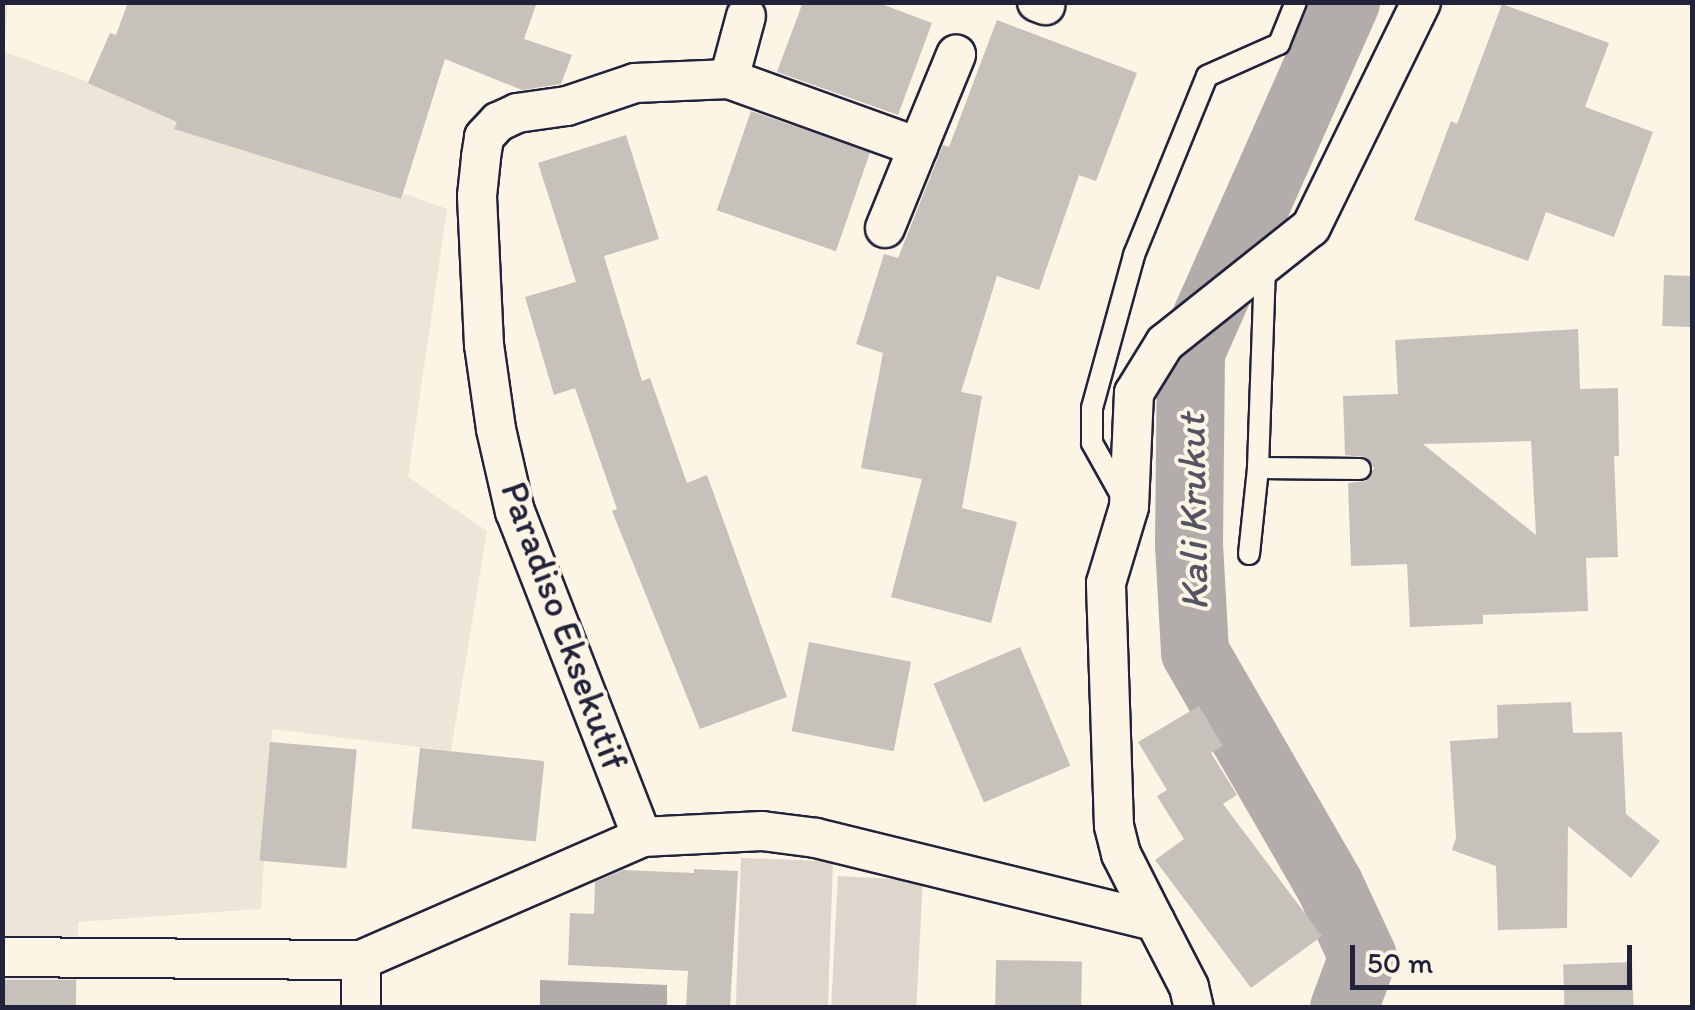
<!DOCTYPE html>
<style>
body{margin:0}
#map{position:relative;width:1695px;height:1010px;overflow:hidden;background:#fcf5e5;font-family:Itim,sans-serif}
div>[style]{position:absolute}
.built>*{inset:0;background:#ece5d8}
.green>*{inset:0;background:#dcd6cc;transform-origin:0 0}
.water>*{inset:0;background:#b2adab}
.river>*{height:68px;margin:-34px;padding:0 34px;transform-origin:34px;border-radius:34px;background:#b2adab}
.building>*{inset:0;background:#c6c1bb;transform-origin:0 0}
.roads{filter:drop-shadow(2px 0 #22223b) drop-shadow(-2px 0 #22223b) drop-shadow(0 2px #22223b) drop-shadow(0 -2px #22223b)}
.service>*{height:20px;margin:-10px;padding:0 10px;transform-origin:10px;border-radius:10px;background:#fcf5e5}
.minor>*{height:38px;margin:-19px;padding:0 19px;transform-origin:19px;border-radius:19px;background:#fcf5e5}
span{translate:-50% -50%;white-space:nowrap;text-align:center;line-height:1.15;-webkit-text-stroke:8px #fcf5e5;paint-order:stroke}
.street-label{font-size:38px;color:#22223b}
.water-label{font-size:40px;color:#545362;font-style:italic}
.frame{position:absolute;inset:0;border:5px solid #22223b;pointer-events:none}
.scale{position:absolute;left:1350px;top:945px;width:282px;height:45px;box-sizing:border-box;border:5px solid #22223b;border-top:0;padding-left:12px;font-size:30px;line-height:35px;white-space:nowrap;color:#22223b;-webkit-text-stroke:8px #fcf5e5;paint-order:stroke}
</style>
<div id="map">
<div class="built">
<i style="clip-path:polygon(2px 3px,8px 3px,4px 52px,447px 209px,408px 477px,487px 531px,451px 751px,272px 729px,261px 909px,78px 922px,76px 1007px,3px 1007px)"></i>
</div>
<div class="green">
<i style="left:741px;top:858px;width:92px;height:150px;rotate:2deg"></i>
<i style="left:838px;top:876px;width:85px;height:132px;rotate:3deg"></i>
</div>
<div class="water">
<i style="clip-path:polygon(540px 980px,667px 985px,667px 1007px,540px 1007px)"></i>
</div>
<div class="river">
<i style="left:1344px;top:1008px;width:54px;rotate:-69.6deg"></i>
<i style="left:1363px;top:957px;width:78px;rotate:-114.9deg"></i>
<i style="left:1330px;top:886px;width:270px;rotate:-120deg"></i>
<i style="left:1195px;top:652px;width:107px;rotate:-93.2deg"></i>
<i style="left:1189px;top:545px;width:193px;rotate:-89.4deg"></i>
<i style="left:1191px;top:352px;width:383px;rotate:-66.1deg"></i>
</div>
<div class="building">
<i style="clip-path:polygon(128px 2px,537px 2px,524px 39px,572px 55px,561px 84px,522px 90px,445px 59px,401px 199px,174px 129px,177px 122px,88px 83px,110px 33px,116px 35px)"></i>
<i style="clip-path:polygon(803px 2px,876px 2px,932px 23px,898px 115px,777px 72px)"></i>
<i style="clip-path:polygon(1502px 4px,1609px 43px,1585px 107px,1653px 132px,1614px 237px,1546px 212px,1528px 261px,1414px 220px,1451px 121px,1457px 124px)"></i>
<i style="clip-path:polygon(997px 20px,1137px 73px,1096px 181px,1079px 175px,1039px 290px,997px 276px,961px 392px,982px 396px,962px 508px,1017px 522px,991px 623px,891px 597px,922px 479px,861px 468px,883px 353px,856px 344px,884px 254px,898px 258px,943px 145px,949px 147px)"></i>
<i style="left:751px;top:111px;width:126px;height:105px;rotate:19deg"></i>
<i style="clip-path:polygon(626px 135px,659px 239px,604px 256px,642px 381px,650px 378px,687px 483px,707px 475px,787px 697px,700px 729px,612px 511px,617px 509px,575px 388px,554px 395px,525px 297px,576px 282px,538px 163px)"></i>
<i style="left:1664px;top:275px;width:28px;height:51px;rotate:2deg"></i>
<i style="clip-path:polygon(evenodd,1578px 329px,1580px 389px,1618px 388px,1619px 456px,1614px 456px,1618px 557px,1586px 558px,1588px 611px,1483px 615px,1483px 624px,1410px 627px,1407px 564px,1351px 566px,1348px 483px,1366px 481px,1374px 468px,1366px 457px,1345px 455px,1343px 396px,1398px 394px,1395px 340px,1578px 329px,1531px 441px,1536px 535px,1423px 444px,1531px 441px)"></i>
<i style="left:809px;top:642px;width:104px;height:91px;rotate:11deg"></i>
<i style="left:1020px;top:647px;width:129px;height:94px;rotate:67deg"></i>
<i style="clip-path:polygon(1571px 702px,1573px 733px,1622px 732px,1626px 814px,1660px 841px,1631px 878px,1568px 826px,1567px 928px,1498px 930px,1496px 866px,1452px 850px,1456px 838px,1450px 741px,1498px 738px,1497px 705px)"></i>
<i style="clip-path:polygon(1199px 706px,1223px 746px,1211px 753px,1237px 795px,1223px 804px,1322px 936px,1251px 988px,1155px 860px,1184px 839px,1157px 796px,1167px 790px,1138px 742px)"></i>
<i style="left:270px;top:742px;width:87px;height:119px;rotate:5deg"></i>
<i style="left:420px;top:748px;width:125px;height:81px;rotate:6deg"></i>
<i style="clip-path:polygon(694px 869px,738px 871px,730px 1008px,686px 1008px,688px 971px,568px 965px,570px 913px,594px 914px,595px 882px,623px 870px,694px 873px)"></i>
<i style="left:996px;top:960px;width:86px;height:48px;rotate:1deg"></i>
<i style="left:1632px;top:962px;width:46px;height:69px;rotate:88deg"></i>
<i style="left:2px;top:980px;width:74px;height:28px"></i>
</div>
<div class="roads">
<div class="service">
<i style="left:1265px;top:267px;width:201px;rotate:92deg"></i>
<i style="left:1258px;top:468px;width:102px;rotate:0.6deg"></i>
<i style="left:1125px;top:502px;width:68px;rotate:-119.2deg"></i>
<i style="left:1092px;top:443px;width:35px;rotate:-90deg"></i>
<i style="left:1092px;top:408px;width:159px;rotate:-74.6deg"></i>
<i style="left:1134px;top:255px;width:193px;rotate:-67.8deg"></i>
<i style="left:1207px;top:76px;width:79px;rotate:-24deg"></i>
<i style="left:1279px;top:44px;width:45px;rotate:-68deg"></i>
<i style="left:1249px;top:554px;width:86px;rotate:-84deg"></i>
</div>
<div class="minor">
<i style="left:1037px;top:2px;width:9px;rotate:21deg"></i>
<i style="left:729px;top:79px;width:201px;rotate:19.8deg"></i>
<i style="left:918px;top:147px;width:100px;rotate:-67.6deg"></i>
<i style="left:885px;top:228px;width:87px;rotate:-67.8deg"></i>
<i style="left:642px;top:837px;width:349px;rotate:-111.3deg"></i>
<i style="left:515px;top:512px;width:85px;rotate:-102.9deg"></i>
<i style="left:496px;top:429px;width:85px;rotate:-98.1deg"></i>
<i style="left:484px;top:345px;width:149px;rotate:-92.7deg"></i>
<i style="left:477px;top:196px;width:39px;rotate:-84deg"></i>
<i style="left:481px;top:157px;width:20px;rotate:-81deg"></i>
<i style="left:484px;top:137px;width:21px;rotate:-47deg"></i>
<i style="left:498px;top:122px;width:21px;rotate:-25deg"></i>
<i style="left:517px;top:113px;width:50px;rotate:-8deg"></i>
<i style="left:567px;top:106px;width:72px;rotate:-18.7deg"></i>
<i style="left:635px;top:83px;width:94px;rotate:-2.4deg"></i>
<i style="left:729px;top:79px;width:65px;rotate:-74.9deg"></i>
<i style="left:1155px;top:921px;width:75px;rotate:-116.9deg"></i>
<i style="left:1121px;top:854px;width:29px;rotate:-104deg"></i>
<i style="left:1114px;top:826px;width:243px;rotate:-91.9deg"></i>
<i style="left:1106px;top:583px;width:79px;rotate:-73.2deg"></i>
<i style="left:1129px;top:507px;width:114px;rotate:-87.5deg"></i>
<i style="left:1134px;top:393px;width:59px;rotate:-58.2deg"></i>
<i style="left:1165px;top:343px;width:186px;rotate:-38.5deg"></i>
<i style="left:1311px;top:227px;width:250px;rotate:-63.9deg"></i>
<i style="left:2px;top:957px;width:359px;rotate:0.5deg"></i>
<i style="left:361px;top:960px;width:307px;rotate:-23.6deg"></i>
<i style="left:642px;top:837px;width:120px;rotate:-2.9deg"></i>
<i style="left:762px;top:831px;width:54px;rotate:7.4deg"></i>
<i style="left:816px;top:838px;width:349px;rotate:13.8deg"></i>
<i style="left:1155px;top:921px;width:74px;rotate:62.7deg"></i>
<i style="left:1189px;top:987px;width:22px;rotate:77deg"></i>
<i style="left:361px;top:960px;width:48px;rotate:90deg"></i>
</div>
</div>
<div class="street-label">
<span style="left:564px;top:626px;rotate:70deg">Paradiso Eksekutif</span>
</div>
<div class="water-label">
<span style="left:1192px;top:512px;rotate:-91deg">Kali Krukut</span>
</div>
<div class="frame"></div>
<div class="scale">50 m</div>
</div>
